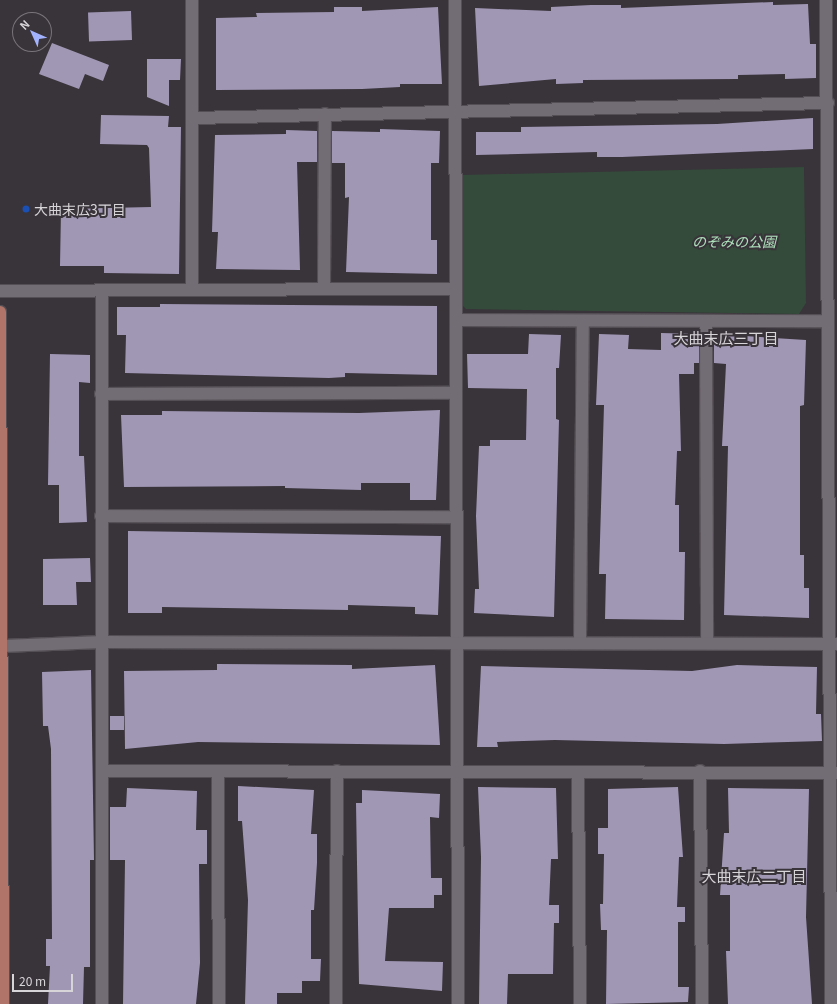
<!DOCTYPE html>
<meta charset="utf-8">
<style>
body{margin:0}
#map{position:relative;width:837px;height:1004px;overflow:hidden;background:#39333a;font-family:Georgia,"Noto Sans JP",serif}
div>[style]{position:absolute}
.green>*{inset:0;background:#344a3a}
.building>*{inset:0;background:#a097b5;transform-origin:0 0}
.roads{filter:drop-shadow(1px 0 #544f55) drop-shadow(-1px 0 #544f55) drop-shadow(0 1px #544f55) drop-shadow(0 -1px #544f55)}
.minor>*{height:12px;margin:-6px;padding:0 6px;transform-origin:6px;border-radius:6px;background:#726c74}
.major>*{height:12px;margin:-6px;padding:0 6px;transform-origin:6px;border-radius:6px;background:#b07568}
.dots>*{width:11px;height:11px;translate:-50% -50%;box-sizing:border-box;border:2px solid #39333a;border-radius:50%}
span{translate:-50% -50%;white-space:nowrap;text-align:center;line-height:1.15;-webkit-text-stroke:4px #39333a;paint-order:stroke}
.poi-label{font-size:14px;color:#d8d5d9}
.left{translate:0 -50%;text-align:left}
.park-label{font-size:14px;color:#ade0bb;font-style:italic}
.neighbourhood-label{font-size:15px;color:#d8d5d9}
.north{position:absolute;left:12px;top:12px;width:40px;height:40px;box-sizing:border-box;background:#39333a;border:1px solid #79747a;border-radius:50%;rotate:315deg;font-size:11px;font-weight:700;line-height:16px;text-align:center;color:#d8d5d9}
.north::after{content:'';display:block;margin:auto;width:14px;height:18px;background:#a3b2fd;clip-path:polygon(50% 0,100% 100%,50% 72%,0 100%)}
.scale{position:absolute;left:12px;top:974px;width:61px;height:18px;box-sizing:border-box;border:2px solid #d8d5d9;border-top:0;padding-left:5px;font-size:12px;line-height:14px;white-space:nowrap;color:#d8d5d9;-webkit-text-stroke:3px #39333a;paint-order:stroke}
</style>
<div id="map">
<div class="green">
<i style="clip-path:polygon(804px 167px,806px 303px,799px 314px,466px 309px,459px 302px,460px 175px)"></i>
</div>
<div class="building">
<i style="clip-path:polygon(773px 2px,773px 5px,808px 4px,810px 44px,816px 44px,816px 78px,785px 79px,785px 74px,738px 75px,738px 79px,583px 80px,583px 83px,556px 84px,556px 79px,479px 86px,475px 8px,551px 11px,551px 7px,591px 5px,621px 5px,621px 8px)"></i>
<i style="clip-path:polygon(334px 7px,362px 7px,362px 11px,438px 7px,442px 84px,400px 84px,400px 87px,362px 89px,216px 90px,216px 18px,257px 17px,256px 13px,334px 12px)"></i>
<i style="left:131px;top:11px;width:29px;height:43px;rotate:88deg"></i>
<i style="clip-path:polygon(52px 43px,109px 65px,103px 81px,85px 74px,79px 89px,39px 74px)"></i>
<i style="clip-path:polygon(147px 59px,181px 59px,180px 80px,169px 80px,169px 106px,147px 97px)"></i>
<i style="clip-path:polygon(101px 115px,169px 116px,168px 127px,181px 127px,179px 274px,104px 273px,104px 266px,60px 266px,61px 209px,151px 207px,149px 148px,147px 145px,100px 144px)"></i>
<i style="clip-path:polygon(813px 118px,813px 149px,622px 157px,597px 157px,597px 152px,476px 155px,476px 132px,521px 132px,521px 127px,717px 124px)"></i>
<i style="clip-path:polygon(380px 129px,440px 131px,439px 163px,431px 163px,431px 240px,437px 240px,437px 274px,346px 272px,349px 197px,345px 198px,345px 163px,332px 163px,332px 131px,380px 132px)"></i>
<i style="clip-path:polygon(286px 130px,317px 131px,317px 162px,297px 162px,300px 270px,216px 269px,218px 232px,212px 232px,215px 135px,286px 134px)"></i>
<i style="clip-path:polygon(160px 304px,437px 306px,437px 375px,345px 373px,345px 377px,329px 378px,125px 373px,126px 335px,117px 335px,117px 307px,160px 307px)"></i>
<i style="clip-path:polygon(661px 333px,699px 334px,699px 363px,694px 363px,694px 374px,679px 374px,681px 451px,677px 451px,675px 505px,679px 505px,679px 552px,685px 552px,684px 620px,605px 619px,606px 574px,599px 574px,604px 405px,596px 405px,599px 334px,629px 335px,628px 349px,661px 350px)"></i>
<i style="clip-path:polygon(529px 334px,561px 335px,559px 368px,556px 368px,556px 419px,559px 420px,554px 617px,474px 613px,475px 589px,479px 589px,476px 516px,479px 446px,490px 446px,490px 440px,526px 440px,527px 389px,468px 388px,467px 354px,528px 354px)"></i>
<i style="clip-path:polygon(714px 334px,806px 340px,804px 405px,800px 406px,800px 555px,804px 555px,804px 588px,809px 588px,809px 618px,724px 615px,728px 446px,722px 446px,726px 364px,714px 363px)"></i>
<i style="clip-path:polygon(50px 354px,90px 355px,90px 383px,79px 382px,79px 456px,84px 456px,87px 522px,59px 523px,59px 485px,48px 485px)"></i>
<i style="clip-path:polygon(440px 410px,436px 500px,410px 500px,410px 483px,361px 483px,361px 490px,285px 488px,285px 486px,124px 487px,121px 415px,162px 415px,162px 411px,359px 413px)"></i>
<i style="clip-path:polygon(128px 531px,441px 536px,438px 615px,415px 614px,415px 607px,348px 605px,348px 610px,162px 607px,162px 613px,128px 613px)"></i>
<i style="clip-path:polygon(90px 558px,91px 582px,76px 582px,77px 605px,43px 605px,43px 559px)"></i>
<i style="clip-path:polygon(217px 664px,352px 665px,352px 669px,435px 665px,440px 745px,198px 742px,125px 749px,124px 671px,217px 670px)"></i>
<i style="clip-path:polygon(737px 665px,817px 667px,816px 714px,821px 714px,822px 741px,724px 744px,555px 740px,497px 742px,498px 747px,477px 747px,481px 666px,692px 671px)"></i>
<i style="clip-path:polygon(91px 670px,94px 860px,90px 860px,90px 967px,84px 967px,83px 1004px,48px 1004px,50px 966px,46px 966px,46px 939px,52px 939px,51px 749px,48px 726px,43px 726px,42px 672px)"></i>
<i style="left:110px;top:716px;width:14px;height:14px"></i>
<i style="clip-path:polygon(238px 786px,314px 790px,311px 834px,317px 834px,317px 863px,314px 910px,311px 910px,311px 959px,321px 959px,320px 981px,302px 981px,302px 993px,277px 993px,277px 1004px,245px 1004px,248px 900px,242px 821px,238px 821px)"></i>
<i style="clip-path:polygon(478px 787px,556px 788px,558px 859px,551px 859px,549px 905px,559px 905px,559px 923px,554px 923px,553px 974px,508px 974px,507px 1004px,479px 1004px,481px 857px)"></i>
<i style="clip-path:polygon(678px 787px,683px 857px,679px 857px,677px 907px,685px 907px,685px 922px,678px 922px,678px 987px,689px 987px,688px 1002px,606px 1004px,607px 930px,601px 930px,600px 904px,603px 904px,604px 854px,598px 854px,598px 828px,608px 828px,608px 789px)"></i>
<i style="clip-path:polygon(127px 788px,197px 791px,196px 830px,207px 830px,207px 864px,199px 864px,200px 963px,196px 1004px,123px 1004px,125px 860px,110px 860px,110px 807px,126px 807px)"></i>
<i style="clip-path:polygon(728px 788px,809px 789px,806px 917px,812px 1004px,728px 1004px,726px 951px,730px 951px,730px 895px,720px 895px,724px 833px,729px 833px)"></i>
<i style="clip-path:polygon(362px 790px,440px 794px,439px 818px,430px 817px,431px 878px,442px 878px,442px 895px,434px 895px,434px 908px,389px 908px,385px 961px,443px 962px,442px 991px,359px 984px,356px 803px,362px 803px)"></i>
</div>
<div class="roads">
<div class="minor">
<i style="left:192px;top:0;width:290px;rotate:90deg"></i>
<i style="left:455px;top:0;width:1004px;rotate:89.83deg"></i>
<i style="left:826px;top:0;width:1004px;rotate:89.71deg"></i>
<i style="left:194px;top:118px;width:634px;rotate:-1.36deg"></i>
<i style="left:324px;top:289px;width:175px;rotate:-89.7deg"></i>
<i style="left:0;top:291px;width:456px;rotate:-0.3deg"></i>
<i style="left:457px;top:320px;width:371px;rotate:0.2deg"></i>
<i style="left:706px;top:323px;width:318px;rotate:89.8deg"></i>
<i style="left:101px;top:394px;width:355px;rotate:-0.2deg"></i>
<i style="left:101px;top:516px;width:355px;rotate:0.2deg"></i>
<i style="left:580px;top:642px;width:319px;rotate:-89.5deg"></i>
<i style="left:3px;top:646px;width:99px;rotate:-2.3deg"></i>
<i style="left:102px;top:642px;width:735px;rotate:0.16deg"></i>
<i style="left:105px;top:771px;width:732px;rotate:0.16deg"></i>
<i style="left:700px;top:771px;width:233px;rotate:89.5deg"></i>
<i style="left:218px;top:772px;width:232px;rotate:89.8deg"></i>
<i style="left:578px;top:773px;width:231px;rotate:89.5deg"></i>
<i style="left:102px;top:1004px;width:712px;rotate:-90deg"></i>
<i style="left:336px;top:1004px;width:233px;rotate:-89.8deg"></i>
</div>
<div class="major">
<i style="left:0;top:312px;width:692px;rotate:89.75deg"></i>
</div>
</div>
<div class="dots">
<i style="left:26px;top:209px;background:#1a4fb4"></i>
</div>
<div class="poi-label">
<span class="left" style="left:34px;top:209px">大曲末広3丁目</span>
</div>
<div class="park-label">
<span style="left:734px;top:241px">のぞみの公園</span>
</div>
<div class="neighbourhood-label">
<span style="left:726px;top:338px">大曲末広三丁目</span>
<span style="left:754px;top:876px">大曲末広二丁目</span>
</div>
<div class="north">N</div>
<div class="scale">20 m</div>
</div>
